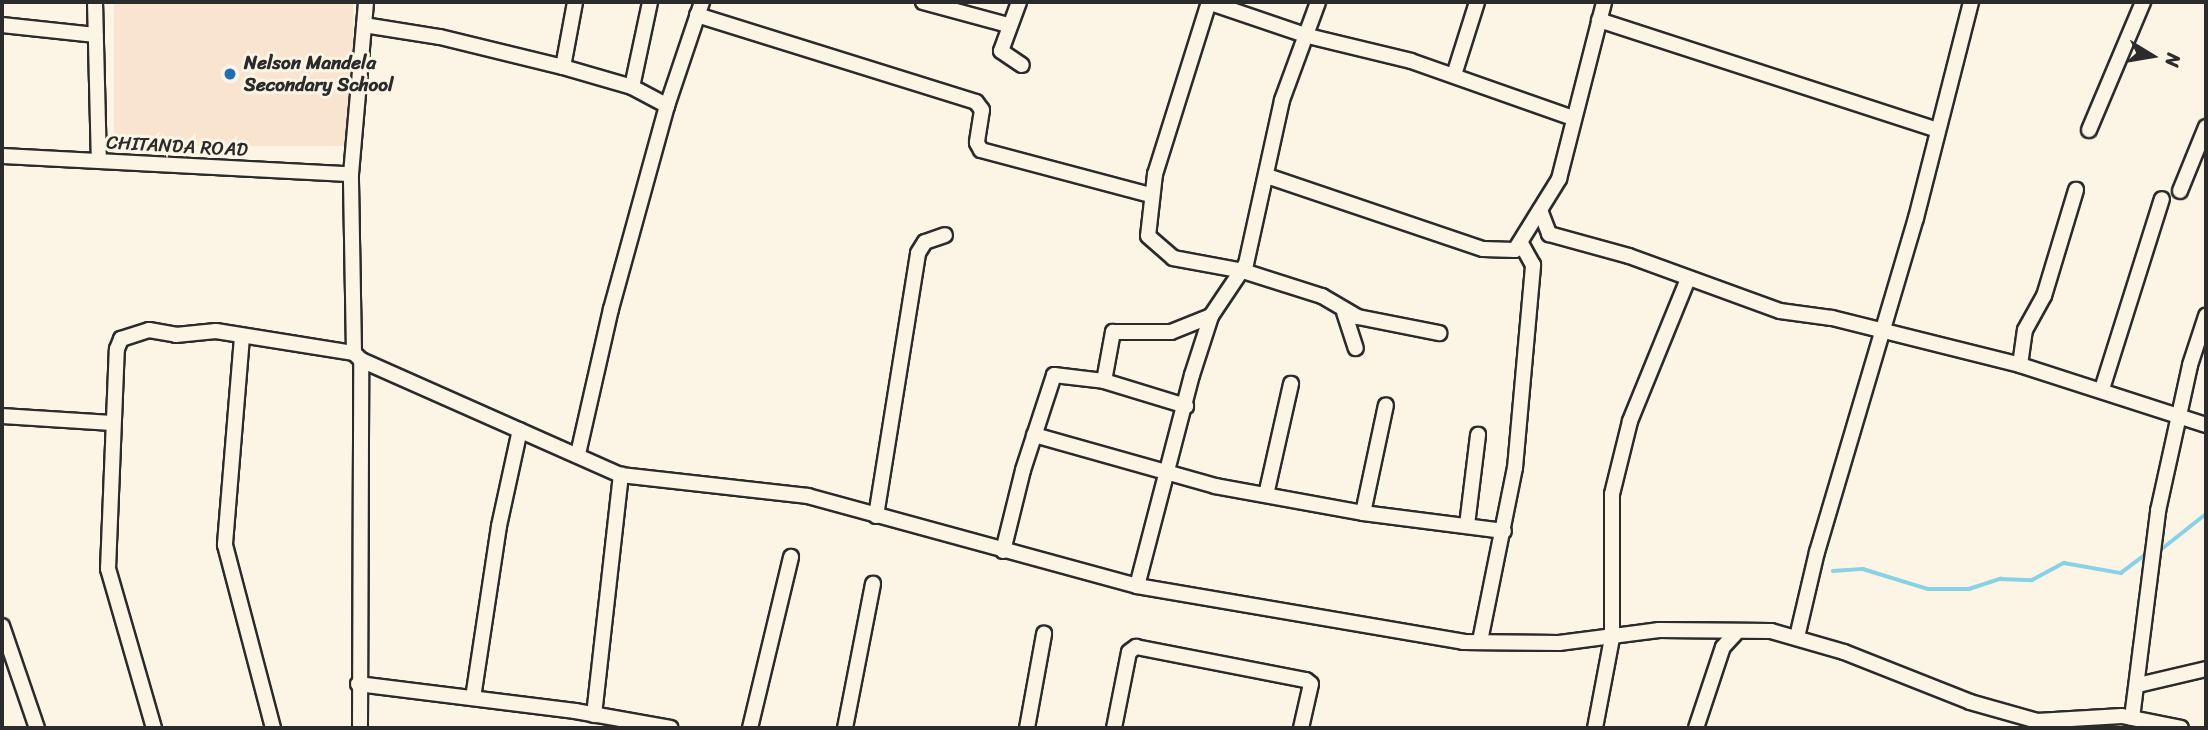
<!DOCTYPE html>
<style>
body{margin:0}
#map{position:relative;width:2208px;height:730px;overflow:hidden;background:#fcf5e5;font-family:Sriracha,sans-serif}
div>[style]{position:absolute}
.built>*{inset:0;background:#f8e4cf;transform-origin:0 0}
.stream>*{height:3.5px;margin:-1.75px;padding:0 1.75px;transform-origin:1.75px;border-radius:1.75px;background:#87d2e7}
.roads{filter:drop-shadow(2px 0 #2b2b2b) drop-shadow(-2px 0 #2b2b2b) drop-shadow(0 2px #2b2b2b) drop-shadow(0 -2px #2b2b2b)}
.minor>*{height:14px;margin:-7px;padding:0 7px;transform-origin:7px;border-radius:7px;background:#fcf5e5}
.dots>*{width:19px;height:19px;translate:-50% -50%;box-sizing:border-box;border:4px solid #fcf5e5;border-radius:50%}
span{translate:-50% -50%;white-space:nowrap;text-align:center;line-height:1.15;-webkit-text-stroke:6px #fcf5e5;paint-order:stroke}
.poi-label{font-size:19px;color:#2b2b2b;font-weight:700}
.left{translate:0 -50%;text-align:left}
.street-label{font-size:19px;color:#2b2b2b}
.frame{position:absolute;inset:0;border:4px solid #2b2b2b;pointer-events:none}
.north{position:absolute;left:2117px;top:21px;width:70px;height:70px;-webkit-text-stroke:5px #fcf5e5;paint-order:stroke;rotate:101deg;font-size:19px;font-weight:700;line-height:28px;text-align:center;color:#2b2b2b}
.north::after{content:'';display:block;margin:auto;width:24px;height:32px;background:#2b2b2b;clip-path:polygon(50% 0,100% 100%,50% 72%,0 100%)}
</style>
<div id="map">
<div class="built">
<i style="left:114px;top:2px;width:239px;height:144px"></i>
</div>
<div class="stream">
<i style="left:2163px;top:548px;width:55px;rotate:-38.3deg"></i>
<i style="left:1833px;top:571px;width:30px;rotate:-4deg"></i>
<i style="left:1863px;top:569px;width:68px;rotate:17.1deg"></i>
<i style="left:1928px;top:589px;width:41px"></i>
<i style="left:1969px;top:589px;width:33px;rotate:-18deg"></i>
<i style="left:2000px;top:579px;width:32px;rotate:2deg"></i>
<i style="left:2032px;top:580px;width:36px;rotate:-28deg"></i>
<i style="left:2064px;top:563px;width:58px;rotate:10deg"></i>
<i style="left:2121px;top:573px;width:34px;rotate:-37deg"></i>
</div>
<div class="roads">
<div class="minor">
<i style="left:95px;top:2px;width:159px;rotate:88.6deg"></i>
<i style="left:923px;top:2px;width:88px;rotate:15.1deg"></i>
<i style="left:1019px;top:2px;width:52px;rotate:110.2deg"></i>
<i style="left:1001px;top:51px;width:25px;rotate:34deg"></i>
<i style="left:1208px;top:2px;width:106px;rotate:18.8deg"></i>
<i style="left:1308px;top:36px;width:106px;rotate:13.6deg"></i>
<i style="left:1411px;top:61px;width:172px;rotate:19.4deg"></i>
<i style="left:1209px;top:2px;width:180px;rotate:107.4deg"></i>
<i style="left:1155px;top:174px;width:62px;rotate:96.4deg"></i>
<i style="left:1148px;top:236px;width:33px;rotate:41deg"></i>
<i style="left:1173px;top:258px;width:71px;rotate:10.5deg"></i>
<i style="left:1243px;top:271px;width:83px;rotate:17.6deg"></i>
<i style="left:1322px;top:296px;width:42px;rotate:30.3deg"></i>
<i style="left:1358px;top:317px;width:83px;rotate:11.2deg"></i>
<i style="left:697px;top:15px;width:292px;rotate:17.3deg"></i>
<i style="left:976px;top:102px;width:10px;rotate:53deg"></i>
<i style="left:982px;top:110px;width:33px;rotate:99deg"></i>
<i style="left:977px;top:143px;width:8px;rotate:60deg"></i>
<i style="left:981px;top:150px;width:175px;rotate:14.9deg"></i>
<i style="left:1599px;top:20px;width:356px;rotate:18deg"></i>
<i style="left:2px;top:25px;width:94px;rotate:6.1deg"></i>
<i style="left:364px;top:25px;width:77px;rotate:9deg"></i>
<i style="left:440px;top:37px;width:127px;rotate:13.7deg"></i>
<i style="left:563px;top:67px;width:72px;rotate:16.2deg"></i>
<i style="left:632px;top:87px;width:40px;rotate:28deg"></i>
<i style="left:563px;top:67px;width:66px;rotate:-79.5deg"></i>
<i style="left:1454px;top:75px;width:77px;rotate:-72.5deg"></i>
<i style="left:632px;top:87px;width:87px;rotate:-78deg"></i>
<i style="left:2089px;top:130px;width:139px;rotate:-67.1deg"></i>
<i style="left:2px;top:156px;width:349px;rotate:3deg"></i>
<i style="left:1267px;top:176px;width:228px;rotate:18.7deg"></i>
<i style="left:1483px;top:249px;width:32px;rotate:2deg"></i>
<i style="left:1515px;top:250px;width:84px;rotate:-58.2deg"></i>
<i style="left:1559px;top:179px;width:183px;rotate:-75.7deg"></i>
<i style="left:2180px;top:191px;width:69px;rotate:-67.9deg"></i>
<i style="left:1540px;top:210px;width:26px;rotate:69deg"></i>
<i style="left:1549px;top:234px;width:83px;rotate:15.4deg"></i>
<i style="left:1629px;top:256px;width:161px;rotate:20deg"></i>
<i style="left:1780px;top:311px;width:52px;rotate:7.7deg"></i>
<i style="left:1832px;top:318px;width:194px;rotate:14deg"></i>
<i style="left:2020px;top:365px;width:195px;rotate:17.9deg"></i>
<i style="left:1344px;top:312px;width:38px;rotate:72deg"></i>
<i style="left:242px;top:337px;width:209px;rotate:94.7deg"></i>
<i style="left:225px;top:545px;width:189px;rotate:75.3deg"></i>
<i style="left:361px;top:360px;width:284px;rotate:23.9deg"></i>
<i style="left:621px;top:475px;width:188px;rotate:6.4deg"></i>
<i style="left:808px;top:496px;width:341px;rotate:15.3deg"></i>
<i style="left:1137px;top:586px;width:331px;rotate:9.7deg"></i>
<i style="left:1463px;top:642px;width:96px;rotate:0.6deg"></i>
<i style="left:1559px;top:643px;width:101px;rotate:-7.4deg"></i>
<i style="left:1659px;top:630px;width:112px;rotate:0.5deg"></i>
<i style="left:1771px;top:631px;width:76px;rotate:16deg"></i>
<i style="left:1844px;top:652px;width:136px;rotate:21.6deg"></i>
<i style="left:1970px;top:702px;width:70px;rotate:15.8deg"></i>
<i style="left:2037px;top:721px;width:85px;rotate:-3.4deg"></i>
<i style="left:2122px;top:716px;width:60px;rotate:11.5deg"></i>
<i style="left:2020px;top:365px;width:35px;rotate:-82deg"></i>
<i style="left:2025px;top:330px;width:39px;rotate:-61deg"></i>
<i style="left:2044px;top:296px;width:111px;rotate:-73.2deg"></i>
<i style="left:1104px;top:381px;width:50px;rotate:-79.6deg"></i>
<i style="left:1113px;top:332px;width:58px"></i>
<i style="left:1171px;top:332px;width:43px;rotate:-21.8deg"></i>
<i style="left:2102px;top:389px;width:199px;rotate:-72.5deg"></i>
<i style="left:2px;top:416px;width:111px;rotate:3.6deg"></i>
<i style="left:1034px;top:435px;width:188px;rotate:15.7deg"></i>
<i style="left:1215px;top:486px;width:150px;rotate:10.3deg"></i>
<i style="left:1363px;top:513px;width:142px;rotate:7.3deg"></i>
<i style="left:578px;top:454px;width:149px;rotate:-77.2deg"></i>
<i style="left:611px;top:309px;width:211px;rotate:-74.6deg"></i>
<i style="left:667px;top:106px;width:110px;rotate:-71.4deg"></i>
<i style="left:1266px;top:495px;width:114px;rotate:-77.3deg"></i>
<i style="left:1363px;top:513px;width:110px;rotate:-78deg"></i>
<i style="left:876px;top:516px;width:266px;rotate:-80.9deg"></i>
<i style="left:918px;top:253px;width:13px;rotate:-58deg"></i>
<i style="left:925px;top:242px;width:21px;rotate:-19deg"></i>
<i style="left:1467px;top:525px;width:91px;rotate:-83deg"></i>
<i style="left:1003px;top:551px;width:83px;rotate:-76.1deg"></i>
<i style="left:1023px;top:470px;width:100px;rotate:-71.9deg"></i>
<i style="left:1054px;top:375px;width:50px;rotate:6.8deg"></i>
<i style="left:1104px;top:381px;width:86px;rotate:17deg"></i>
<i style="left:1137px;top:586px;width:218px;rotate:-75.4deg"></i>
<i style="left:1192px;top:375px;width:62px;rotate:-72.1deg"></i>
<i style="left:1211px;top:316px;width:63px;rotate:-56.1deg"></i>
<i style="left:1246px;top:264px;width:168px;rotate:-77.6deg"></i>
<i style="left:1282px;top:100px;width:104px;rotate:-69.8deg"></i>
<i style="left:2px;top:626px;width:108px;rotate:71.1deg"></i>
<i style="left:1797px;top:637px;width:87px;rotate:-76.8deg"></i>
<i style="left:1817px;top:552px;width:348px;rotate:-73.5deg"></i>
<i style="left:1916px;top:218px;width:223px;rotate:-75.7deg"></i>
<i style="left:1480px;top:641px;width:177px;rotate:-78.6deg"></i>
<i style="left:1515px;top:468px;width:204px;rotate:-84.9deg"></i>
<i style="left:1533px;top:265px;width:25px;rotate:-119deg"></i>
<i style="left:358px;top:684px;width:219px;rotate:7.1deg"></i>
<i style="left:575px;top:711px;width:97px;rotate:10deg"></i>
<i style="left:2138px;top:685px;width:70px;rotate:-13.2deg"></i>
<i style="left:473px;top:698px;width:174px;rotate:-81.4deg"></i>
<i style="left:499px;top:526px;width:98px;rotate:-77.7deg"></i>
<i style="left:594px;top:715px;width:242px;rotate:-83.6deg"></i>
<i style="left:2132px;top:718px;width:209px;rotate:-82.8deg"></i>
<i style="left:2158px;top:511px;width:149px;rotate:-77.6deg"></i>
<i style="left:2190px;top:365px;width:52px;rotate:-71.9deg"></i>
<i style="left:154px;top:728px;width:166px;rotate:-106.1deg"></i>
<i style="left:108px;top:569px;width:220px;rotate:-87.7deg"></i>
<i style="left:117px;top:349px;width:11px;rotate:-68deg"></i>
<i style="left:121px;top:339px;width:29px;rotate:-18deg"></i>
<i style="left:149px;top:330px;width:27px;rotate:10deg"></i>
<i style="left:176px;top:335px;width:40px;rotate:-5.7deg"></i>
<i style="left:216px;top:331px;width:140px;rotate:9.1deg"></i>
<i style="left:360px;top:728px;width:368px;rotate:-89.8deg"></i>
<i style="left:361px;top:360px;width:10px;rotate:-135deg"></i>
<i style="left:354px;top:353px;width:179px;rotate:-91deg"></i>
<i style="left:351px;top:174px;width:173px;rotate:-85deg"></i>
<i style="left:750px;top:728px;width:176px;rotate:-76.5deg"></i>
<i style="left:845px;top:728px;width:147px;rotate:-79deg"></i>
<i style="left:1027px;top:728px;width:96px;rotate:-79.7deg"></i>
<i style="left:1114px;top:728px;width:77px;rotate:-78.8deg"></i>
<i style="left:1129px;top:652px;width:9px;rotate:-36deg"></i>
<i style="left:1136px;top:647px;width:173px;rotate:11deg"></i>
<i style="left:1306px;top:680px;width:6px;rotate:39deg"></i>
<i style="left:1311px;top:684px;width:45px;rotate:102.8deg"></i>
<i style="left:1595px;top:728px;width:92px;rotate:-79.3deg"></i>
<i style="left:1612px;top:638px;width:144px;rotate:-90deg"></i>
<i style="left:1612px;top:494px;width:75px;rotate:-76.1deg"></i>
<i style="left:1630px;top:421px;width:153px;rotate:-67.8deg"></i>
<i style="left:1696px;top:728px;width:85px;rotate:-71.6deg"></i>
<i style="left:1723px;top:647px;width:18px;rotate:-47deg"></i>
</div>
</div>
<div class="dots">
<i style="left:230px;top:74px;background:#1f6fb2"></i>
</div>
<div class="poi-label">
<span class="left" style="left:244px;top:74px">Nelson Mandela<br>Secondary School</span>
</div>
<div class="street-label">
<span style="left:177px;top:146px;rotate:3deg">CHITANDA ROAD</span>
</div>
<div class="frame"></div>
<div class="north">N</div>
</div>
